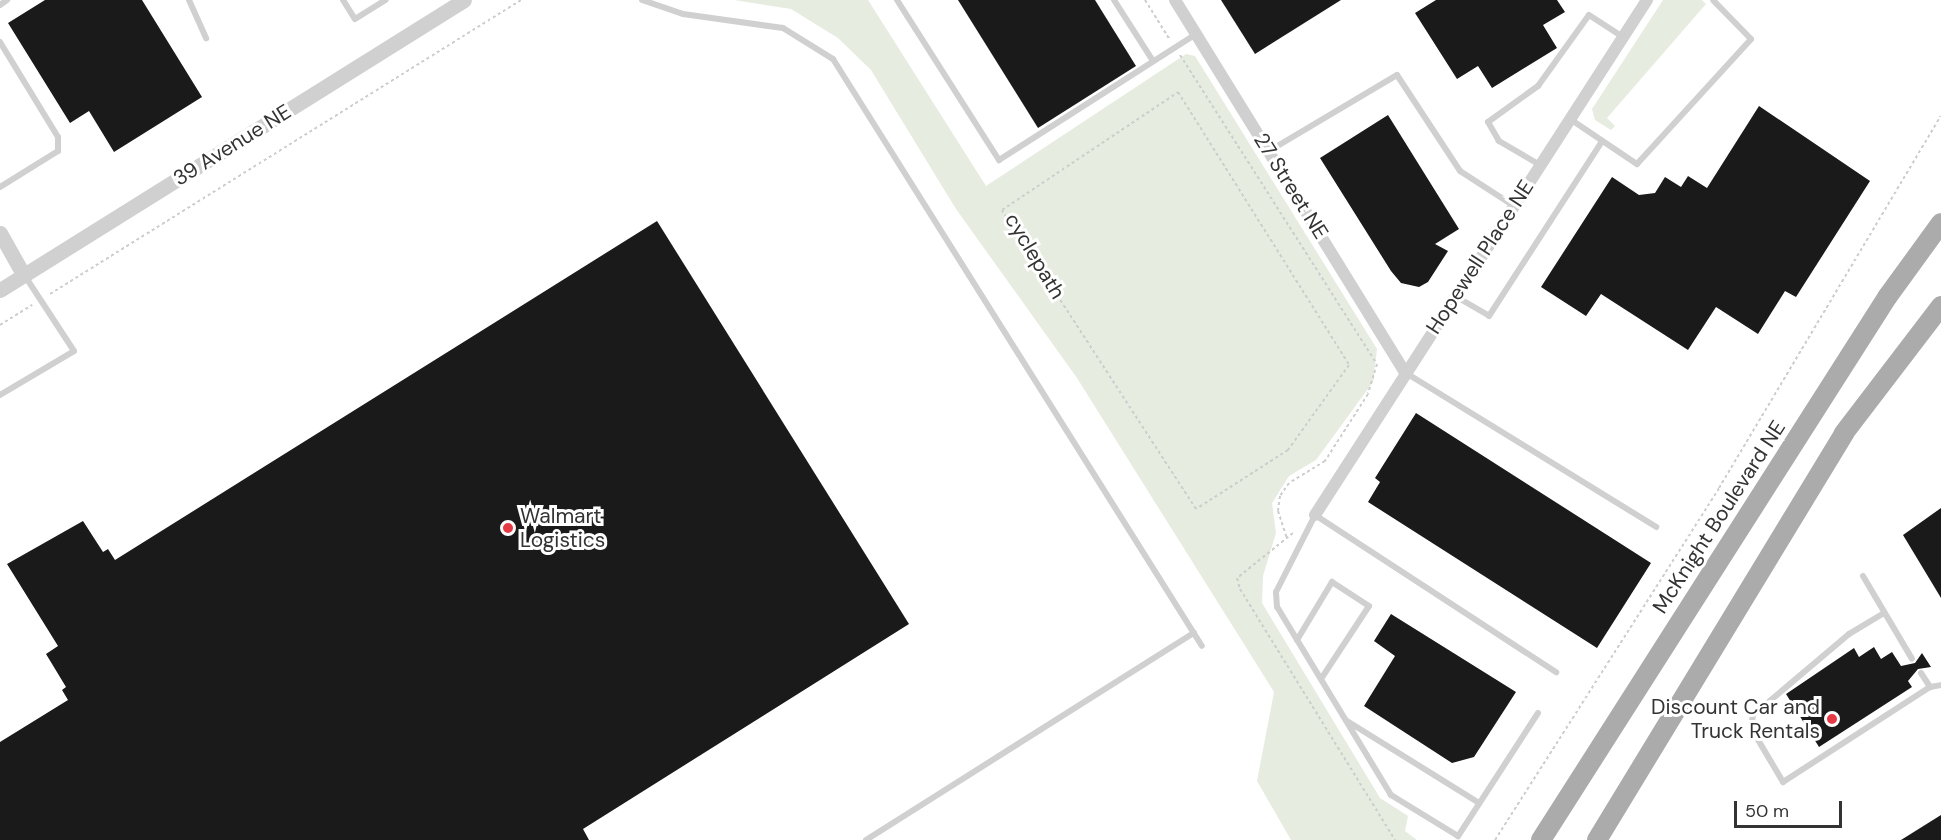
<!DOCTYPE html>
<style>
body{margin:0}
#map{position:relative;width:1941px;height:840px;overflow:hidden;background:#fff;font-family:"DM Sans",sans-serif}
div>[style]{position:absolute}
.green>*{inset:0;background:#e6ecdf}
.building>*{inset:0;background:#1a1a1a}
.path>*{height:2px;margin-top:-1px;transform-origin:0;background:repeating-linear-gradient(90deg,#cdcdcd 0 3px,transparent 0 6px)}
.service>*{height:6px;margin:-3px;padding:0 3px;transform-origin:3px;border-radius:3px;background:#d0d0d0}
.minor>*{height:12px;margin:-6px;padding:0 6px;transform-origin:6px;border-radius:6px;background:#d0d0d0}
.tertiary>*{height:15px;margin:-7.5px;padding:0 7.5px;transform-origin:7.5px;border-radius:7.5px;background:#d0d0d0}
.primary>*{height:20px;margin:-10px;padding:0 10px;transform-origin:10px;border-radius:10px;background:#ababab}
.dots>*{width:16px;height:16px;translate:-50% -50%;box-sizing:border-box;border:3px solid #fff;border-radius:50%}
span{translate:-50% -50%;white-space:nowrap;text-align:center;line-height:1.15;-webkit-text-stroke:6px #fff;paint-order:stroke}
.street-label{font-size:21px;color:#333}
.poi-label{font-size:21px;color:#333}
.left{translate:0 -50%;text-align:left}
.right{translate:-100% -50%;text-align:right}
.scale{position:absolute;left:1734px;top:801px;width:108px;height:27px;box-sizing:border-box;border:3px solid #333;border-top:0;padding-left:8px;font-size:18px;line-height:21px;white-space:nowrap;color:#333;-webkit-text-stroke:4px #fff;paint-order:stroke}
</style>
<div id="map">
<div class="green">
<i style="clip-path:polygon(734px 0,868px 0,986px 186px,1186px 54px,1195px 56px,1377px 349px,1373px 382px,1316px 460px,1289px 476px,1272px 503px,1276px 533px,1263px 576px,1262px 603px,1380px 798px,1408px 816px,1405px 831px,1417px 840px,1291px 840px,1257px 781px,1274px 692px,1077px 378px,956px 209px,871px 70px,838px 38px,791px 9px)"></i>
<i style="clip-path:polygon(1663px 0,1702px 0,1706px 4px,1607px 118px,1615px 126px,1611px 130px,1595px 120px,1592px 109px)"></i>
</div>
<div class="building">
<i style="clip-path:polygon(45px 0,142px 0,202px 97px,114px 152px,89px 111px,70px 123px,8px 23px)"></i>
<i style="clip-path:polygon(958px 0,1095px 0,1136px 66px,1038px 128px)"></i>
<i style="clip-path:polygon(1221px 0,1341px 0,1255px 54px)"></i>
<i style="clip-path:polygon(1436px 0,1557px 0,1565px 12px,1543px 25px,1557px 48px,1492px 88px,1478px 66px,1457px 79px,1415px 13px)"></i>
<i style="clip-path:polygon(1759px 106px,1870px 181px,1796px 297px,1785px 291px,1758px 334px,1716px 307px,1688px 350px,1601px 294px,1586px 316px,1541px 287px,1612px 177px,1639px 195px,1655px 193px,1665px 177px,1681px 187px,1688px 176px,1707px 188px)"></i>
<i style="clip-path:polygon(1388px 115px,1459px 229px,1435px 244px,1448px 251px,1428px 282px,1419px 287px,1401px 283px,1391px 271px,1320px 158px)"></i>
<i style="clip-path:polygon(657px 221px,909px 624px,583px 829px,589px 840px,0 840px,0 742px,68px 700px,62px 690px,66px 687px,46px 654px,58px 646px,7px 564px,83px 521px,103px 552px,108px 549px,115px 560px)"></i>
<i style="clip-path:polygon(1416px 413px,1651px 563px,1597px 648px,1368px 502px,1380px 482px,1375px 478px)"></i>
<i style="clip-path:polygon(1941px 508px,1941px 598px,1903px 535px)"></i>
<i style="clip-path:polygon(1391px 614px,1516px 692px,1474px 757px,1452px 763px,1364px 706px,1395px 656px,1374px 641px)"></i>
<i style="clip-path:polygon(1874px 647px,1881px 659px,1892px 652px,1901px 666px,1915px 663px,1922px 653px,1931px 667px,1918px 669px,1908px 681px,1912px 687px,1819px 747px,1786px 694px,1854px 648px,1859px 657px)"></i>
<i style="clip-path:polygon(1941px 815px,1941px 840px,1901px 840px)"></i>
</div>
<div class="path">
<i style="left:1145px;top:0;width:47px;rotate:58deg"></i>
<i style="left:1180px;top:55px;width:366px;rotate:57.5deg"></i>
<i style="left:1377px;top:364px;width:31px;rotate:107deg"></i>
<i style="left:1368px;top:394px;width:80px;rotate:122.7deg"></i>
<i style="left:1325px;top:461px;width:42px;rotate:148.6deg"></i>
<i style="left:1289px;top:483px;width:16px;rotate:125deg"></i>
<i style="left:1280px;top:496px;width:15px;rotate:98deg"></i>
<i style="left:1278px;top:511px;width:28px;rotate:72deg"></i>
<i style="left:1178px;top:92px;width:322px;rotate:57.9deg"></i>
<i style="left:1349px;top:365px;width:105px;rotate:125.7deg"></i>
<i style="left:1288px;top:450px;width:109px;rotate:147.3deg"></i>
<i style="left:1196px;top:509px;width:356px;rotate:-123deg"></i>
<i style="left:1002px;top:210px;width:212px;rotate:-33.8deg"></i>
<i style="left:50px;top:294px;width:555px;rotate:-31.97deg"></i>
<i style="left:0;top:325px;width:38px;rotate:-32deg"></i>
<i style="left:1293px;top:533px;width:72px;rotate:141.2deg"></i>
<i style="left:1237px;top:578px;width:11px;rotate:75deg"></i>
<i style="left:1240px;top:589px;width:295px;rotate:58.3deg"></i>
<i style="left:1495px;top:840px;width:417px;rotate:-57.5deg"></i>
<i style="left:1719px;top:488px;width:433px;rotate:-59.2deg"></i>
</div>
<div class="service">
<i style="left:189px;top:0;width:42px;rotate:65.9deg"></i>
<i style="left:343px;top:0;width:22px;rotate:58deg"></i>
<i style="left:355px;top:19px;width:36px;rotate:-32deg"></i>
<i style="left:642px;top:0;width:43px;rotate:18.9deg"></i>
<i style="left:683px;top:14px;width:101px;rotate:8deg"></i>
<i style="left:783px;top:28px;width:59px;rotate:31.8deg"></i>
<i style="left:833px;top:59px;width:693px;rotate:57.85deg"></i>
<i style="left:897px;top:0;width:190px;rotate:57.5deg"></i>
<i style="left:999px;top:160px;width:234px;rotate:-32.6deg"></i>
<i style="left:1114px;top:0;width:72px;rotate:57.4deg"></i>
<i style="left:0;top:5px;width:9px;rotate:-36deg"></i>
<i style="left:0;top:42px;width:111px;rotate:58.6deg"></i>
<i style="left:58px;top:137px;width:14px;rotate:90deg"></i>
<i style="left:58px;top:151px;width:68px;rotate:148.2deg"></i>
<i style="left:1570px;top:119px;width:81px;rotate:33.9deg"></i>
<i style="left:1637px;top:164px;width:169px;rotate:-47.6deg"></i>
<i style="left:1751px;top:39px;width:54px;rotate:-134.3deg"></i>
<i style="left:1269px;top:151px;width:149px;rotate:-30.7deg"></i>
<i style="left:1397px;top:75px;width:115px;rotate:56.7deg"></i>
<i style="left:1460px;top:171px;width:64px;rotate:32.9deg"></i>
<i style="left:1540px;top:165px;width:48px;rotate:-149.7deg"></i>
<i style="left:1499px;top:141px;width:22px;rotate:-120deg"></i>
<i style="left:1488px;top:122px;width:62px;rotate:-35.8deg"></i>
<i style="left:1538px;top:86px;width:87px;rotate:-54.3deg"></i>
<i style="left:1589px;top:15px;width:40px;rotate:32.9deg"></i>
<i style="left:1455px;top:296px;width:39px;rotate:30deg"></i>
<i style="left:1489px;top:316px;width:208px;rotate:-57.1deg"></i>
<i style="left:1406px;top:373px;width:294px;rotate:31.6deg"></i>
<i style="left:0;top:395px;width:86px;rotate:-30.7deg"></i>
<i style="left:74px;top:351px;width:90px;rotate:-123.2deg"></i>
<i style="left:1863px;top:576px;width:96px;rotate:59.4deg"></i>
<i style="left:1884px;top:613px;width:41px;rotate:149deg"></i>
<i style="left:1849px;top:634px;width:126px;rotate:139.8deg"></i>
<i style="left:1753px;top:715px;width:13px;rotate:99deg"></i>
<i style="left:1751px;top:728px;width:63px;rotate:59.3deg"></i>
<i style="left:1783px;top:782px;width:175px;rotate:-32.9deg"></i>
<i style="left:1930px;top:687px;width:11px;rotate:-10deg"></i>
<i style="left:1297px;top:640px;width:68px;rotate:-58.9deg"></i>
<i style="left:1332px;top:582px;width:44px;rotate:33deg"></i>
<i style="left:1369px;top:606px;width:87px;rotate:123.3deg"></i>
<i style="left:1921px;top:673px;width:17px;rotate:57deg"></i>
<i style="left:1538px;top:713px;width:147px;rotate:123deg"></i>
<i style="left:1458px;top:836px;width:79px;rotate:-148.5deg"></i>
<i style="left:1391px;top:795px;width:220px;rotate:-121.2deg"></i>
<i style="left:1277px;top:607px;width:15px;rotate:-94deg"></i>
<i style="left:1276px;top:592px;width:86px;rotate:-63.1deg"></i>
<i style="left:1315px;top:515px;width:288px;rotate:33.1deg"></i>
<i style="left:1347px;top:721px;width:155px;rotate:31.8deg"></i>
<i style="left:866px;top:840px;width:388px;rotate:-32.3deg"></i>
</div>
<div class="minor">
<i style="left:1175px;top:0;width:437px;rotate:58.3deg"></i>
<i style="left:1315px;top:515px;width:613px;rotate:-57.19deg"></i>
</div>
<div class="tertiary">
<i style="left:0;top:233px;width:47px;rotate:60.7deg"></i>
<i style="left:0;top:290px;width:547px;rotate:-32.01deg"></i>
</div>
<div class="primary">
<i style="left:1541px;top:840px;width:645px;rotate:-57.47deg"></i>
<i style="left:1888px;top:296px;width:90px;rotate:-54deg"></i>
<i style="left:1597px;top:840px;width:476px;rotate:-58.7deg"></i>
<i style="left:1844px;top:433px;width:160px;rotate:-52.6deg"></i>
</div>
<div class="dots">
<i style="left:508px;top:528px;background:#e63946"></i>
<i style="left:1832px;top:719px;background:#e63946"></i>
</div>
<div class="street-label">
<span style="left:232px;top:145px;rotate:-32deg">39 Avenue NE</span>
<span style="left:1291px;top:186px;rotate:58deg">27 Street NE</span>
<span style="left:1035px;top:256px;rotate:59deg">cyclepath</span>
<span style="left:1480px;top:257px;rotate:-57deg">Hopewell Place NE</span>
<span style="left:1719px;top:517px;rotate:-57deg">McKnight Boulevard NE</span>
</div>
<div class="poi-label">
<span class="left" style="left:520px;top:528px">Walmart<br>Logistics</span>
<span class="right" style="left:1820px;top:719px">Discount Car and<br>Truck Rentals</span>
</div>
<div class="scale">50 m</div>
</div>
